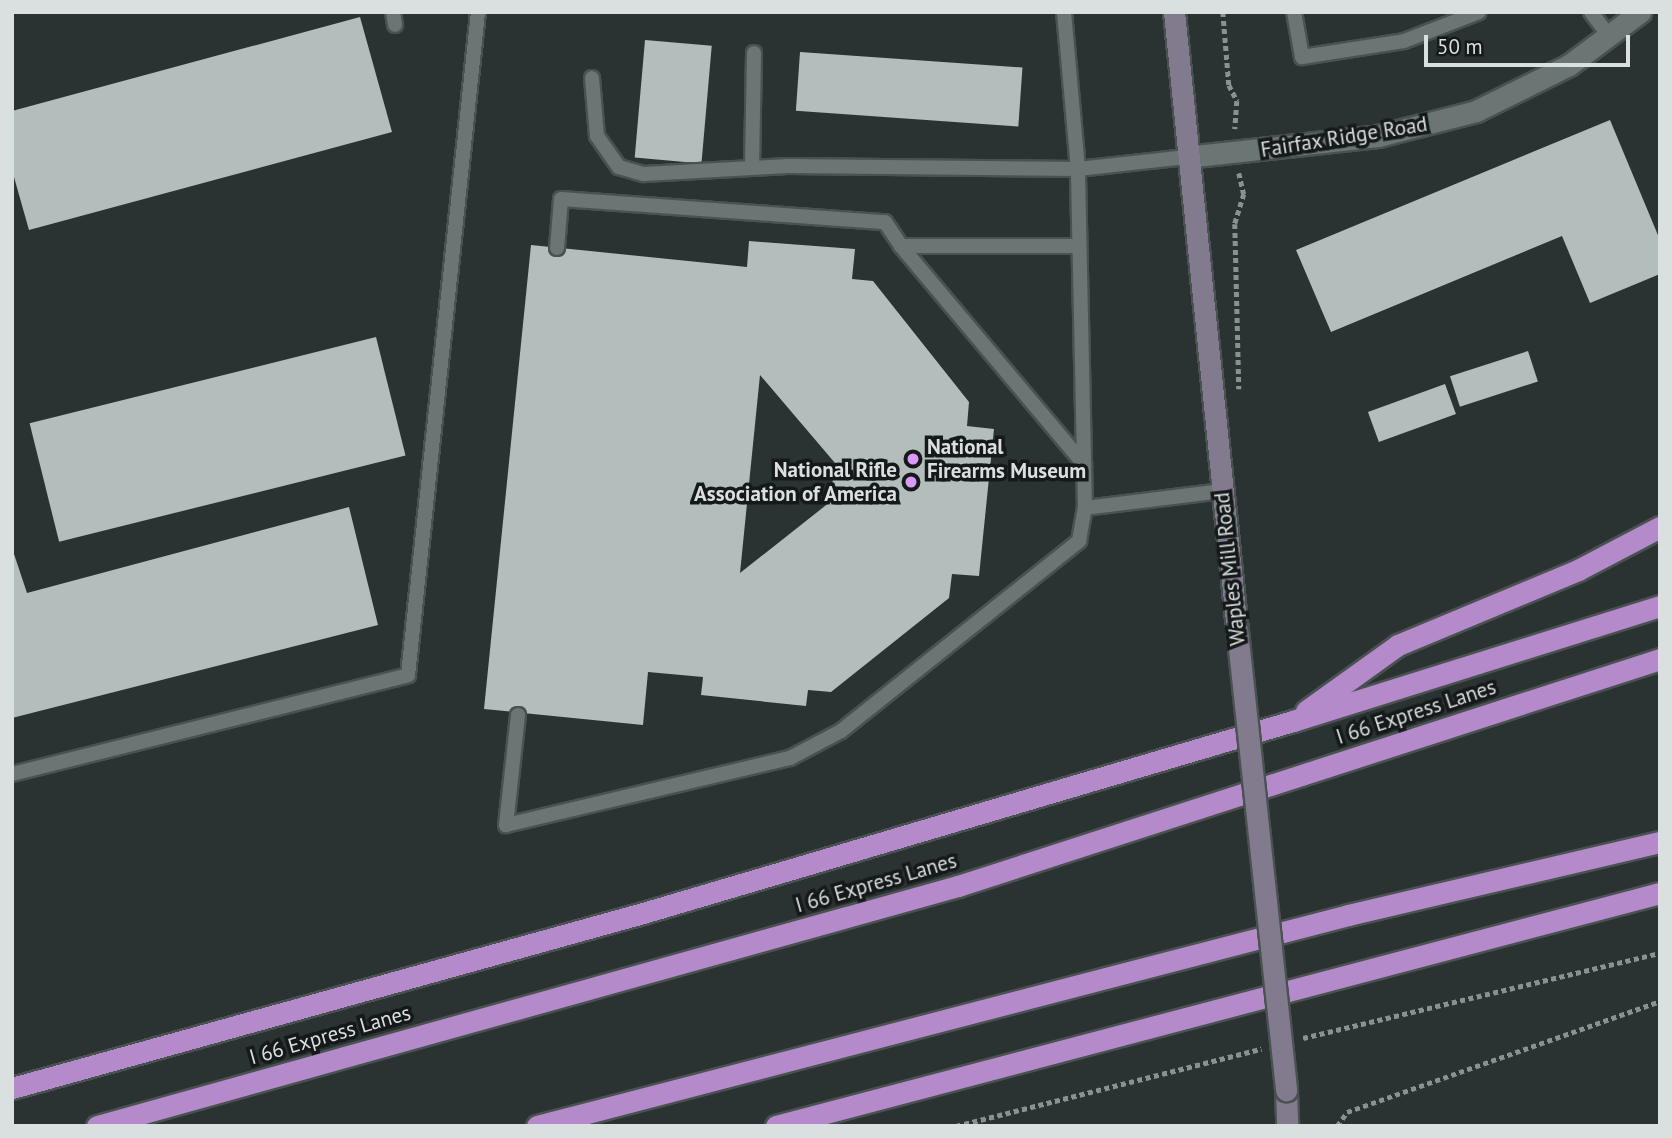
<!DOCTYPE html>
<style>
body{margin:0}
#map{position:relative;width:1672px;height:1138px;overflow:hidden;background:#2a3332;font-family:"PT Sans",sans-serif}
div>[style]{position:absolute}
.building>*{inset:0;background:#b2bdbc;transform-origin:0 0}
.path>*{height:4.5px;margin-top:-2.25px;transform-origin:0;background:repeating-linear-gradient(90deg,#8a9191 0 5px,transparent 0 8.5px)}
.roads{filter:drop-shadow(2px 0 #4a5151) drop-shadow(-2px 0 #4a5151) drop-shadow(0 2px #4a5151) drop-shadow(0 -2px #4a5151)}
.lane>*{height:14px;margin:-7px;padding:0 7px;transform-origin:7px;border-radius:7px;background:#6b7573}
.street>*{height:21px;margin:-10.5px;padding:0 10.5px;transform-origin:10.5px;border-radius:10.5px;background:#6b7573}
.secondary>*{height:21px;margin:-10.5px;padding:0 10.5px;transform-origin:10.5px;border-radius:10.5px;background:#817b8d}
.highway>*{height:21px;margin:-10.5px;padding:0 10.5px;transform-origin:10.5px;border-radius:10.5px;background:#b58acb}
.bridges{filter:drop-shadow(2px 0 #4a5151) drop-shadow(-2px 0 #4a5151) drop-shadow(0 2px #4a5151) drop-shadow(0 -2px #4a5151)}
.secondary-bridge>*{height:21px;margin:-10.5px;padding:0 10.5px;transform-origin:10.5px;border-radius:10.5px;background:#817b8d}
.dots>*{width:19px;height:19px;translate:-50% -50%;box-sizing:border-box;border:4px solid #161919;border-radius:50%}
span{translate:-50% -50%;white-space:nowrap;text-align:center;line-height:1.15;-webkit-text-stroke:7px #161919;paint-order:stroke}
.street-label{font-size:21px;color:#dadfdf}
.poi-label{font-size:21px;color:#dadfdf;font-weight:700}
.left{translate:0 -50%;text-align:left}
.right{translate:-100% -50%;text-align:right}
.frame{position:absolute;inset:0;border:14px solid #dadfdf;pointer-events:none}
.scale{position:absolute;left:1424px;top:35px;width:206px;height:32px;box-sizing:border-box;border:4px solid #dadfdf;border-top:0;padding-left:9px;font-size:21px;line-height:24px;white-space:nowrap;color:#dadfdf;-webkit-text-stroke:5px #161919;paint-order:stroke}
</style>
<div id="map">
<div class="building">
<i style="clip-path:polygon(360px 17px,392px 132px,29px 230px,12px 170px,12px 111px)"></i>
<i style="left:645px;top:40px;width:67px;height:118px;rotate:5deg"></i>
<i style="left:800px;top:52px;width:223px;height:59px;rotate:4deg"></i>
<i style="clip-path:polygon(1610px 120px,1660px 240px,1660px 274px,1590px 303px,1562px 236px,1331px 332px,1296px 250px)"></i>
<i style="clip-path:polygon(evenodd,749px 241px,855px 249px,852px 279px,873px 281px,969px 402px,967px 426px,994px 429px,979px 576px,952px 574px,949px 598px,831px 692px,808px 690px,806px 706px,701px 695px,703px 677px,648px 672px,643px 725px,484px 709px,531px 245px,747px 267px,749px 241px,760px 375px,835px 463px,830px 502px,740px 573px,760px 375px)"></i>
<i style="left:376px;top:337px;width:122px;height:357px;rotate:76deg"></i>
<i style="left:1528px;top:351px;width:32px;height:82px;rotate:72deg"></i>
<i style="left:1445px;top:384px;width:32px;height:82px;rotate:70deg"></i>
<i style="clip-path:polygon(349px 507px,378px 625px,12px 718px,12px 548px,27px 593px)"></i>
</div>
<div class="path">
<i style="left:1223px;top:12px;width:73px;rotate:85.3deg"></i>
<i style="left:1229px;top:85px;width:18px;rotate:63deg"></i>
<i style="left:1237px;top:101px;width:28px;rotate:94deg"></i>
<i style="left:1239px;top:173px;width:22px;rotate:77deg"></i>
<i style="left:1244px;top:194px;width:31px;rotate:107deg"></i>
<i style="left:1235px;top:224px;width:165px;rotate:88.6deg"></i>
<i style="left:1303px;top:1038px;width:367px;rotate:-13.4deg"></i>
<i style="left:956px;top:1126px;width:315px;rotate:-14.2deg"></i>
<i style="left:1337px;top:1126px;width:17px;rotate:-54deg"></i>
<i style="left:1347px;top:1112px;width:332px;rotate:-19.5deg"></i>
</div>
<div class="roads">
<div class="lane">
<i style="left:393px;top:12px;width:13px;rotate:81deg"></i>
<i style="left:1294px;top:12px;width:46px;rotate:79.9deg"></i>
<i style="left:1302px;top:57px;width:103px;rotate:-8.9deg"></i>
<i style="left:1404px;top:41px;width:80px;rotate:-21.1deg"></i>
<i style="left:1591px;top:12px;width:31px;rotate:53deg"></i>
<i style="left:592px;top:78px;width:58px;rotate:85.1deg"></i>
<i style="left:597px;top:136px;width:38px;rotate:55deg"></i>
<i style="left:619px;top:167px;width:26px;rotate:16deg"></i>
<i style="left:644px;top:174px;width:144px;rotate:-3.2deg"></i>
<i style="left:788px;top:166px;width:290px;rotate:0.6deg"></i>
<i style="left:1078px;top:169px;width:109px;rotate:-6.3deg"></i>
<i style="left:752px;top:168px;width:115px;rotate:-89deg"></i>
<i style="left:901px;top:246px;width:285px;rotate:50deg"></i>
<i style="left:557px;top:248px;width:49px;rotate:-85.3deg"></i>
<i style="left:561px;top:199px;width:325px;rotate:4.1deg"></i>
<i style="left:885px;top:222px;width:29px;rotate:56deg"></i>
<i style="left:901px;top:246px;width:177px"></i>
<i style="left:1085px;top:508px;width:137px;rotate:-7.1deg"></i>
<i style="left:518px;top:715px;width:111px;rotate:96.2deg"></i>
<i style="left:506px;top:825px;width:292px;rotate:-13.3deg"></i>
<i style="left:790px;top:758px;width:58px;rotate:-27.9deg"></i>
<i style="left:841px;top:731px;width:305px;rotate:-38.6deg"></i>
<i style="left:1079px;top:541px;width:34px;rotate:-80deg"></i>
<i style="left:1085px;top:508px;width:339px;rotate:-91.2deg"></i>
<i style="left:1078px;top:169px;width:158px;rotate:-95.1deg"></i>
<i style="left:12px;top:774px;width:408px;rotate:-14deg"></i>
<i style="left:408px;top:675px;width:667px;rotate:-83.97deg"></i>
</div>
<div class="street">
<i style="left:1186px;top:157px;width:193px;rotate:-6.2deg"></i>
<i style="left:1378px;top:136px;width:101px;rotate:-14.3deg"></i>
<i style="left:1476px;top:111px;width:104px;rotate:-26.3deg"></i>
<i style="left:1569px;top:65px;width:89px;rotate:-36.7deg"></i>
</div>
<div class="secondary">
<i style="left:1174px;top:12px;width:621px;rotate:84.18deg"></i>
<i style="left:1286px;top:1090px;width:36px;rotate:88deg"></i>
</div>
<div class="highway">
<i style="left:1306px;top:711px;width:113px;rotate:-35.7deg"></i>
<i style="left:1398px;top:645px;width:195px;rotate:-22.6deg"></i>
<i style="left:1578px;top:570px;width:93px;rotate:-27.7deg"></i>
<i style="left:12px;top:1088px;width:655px;rotate:-15.5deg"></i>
<i style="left:643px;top:913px;width:678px;rotate:-16.46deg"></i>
<i style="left:1293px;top:721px;width:385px;rotate:-17.4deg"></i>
<i style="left:97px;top:1126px;width:894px;rotate:-15.58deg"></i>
<i style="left:958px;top:886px;width:738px;rotate:-17.92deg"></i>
<i style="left:537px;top:1126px;width:838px;rotate:-14.58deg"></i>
<i style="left:1348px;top:915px;width:320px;rotate:-13.2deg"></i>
<i style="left:776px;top:1126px;width:914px;rotate:-14.77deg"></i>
</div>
</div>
<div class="bridges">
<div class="secondary-bridge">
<i style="left:1237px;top:630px;width:463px;rotate:83.9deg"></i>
</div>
</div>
<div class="dots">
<i style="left:913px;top:459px;background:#d99af7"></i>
<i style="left:911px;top:482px;background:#d99af7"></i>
</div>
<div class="street-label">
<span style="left:1344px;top:137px;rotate:-9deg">Fairfax Ridge Road</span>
<span style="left:1230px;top:569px;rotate:-96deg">Waples Mill Road</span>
<span style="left:1416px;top:712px;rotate:-18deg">I 66 Express Lanes</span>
<span style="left:876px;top:883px;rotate:-16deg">I 66 Express Lanes</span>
<span style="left:330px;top:1035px;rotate:-16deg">I 66 Express Lanes</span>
</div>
<div class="poi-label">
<span class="left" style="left:927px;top:459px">National<br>Firearms Museum</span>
<span class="right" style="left:897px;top:482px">National Rifle<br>Association of America</span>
</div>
<div class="frame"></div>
<div class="scale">50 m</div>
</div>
